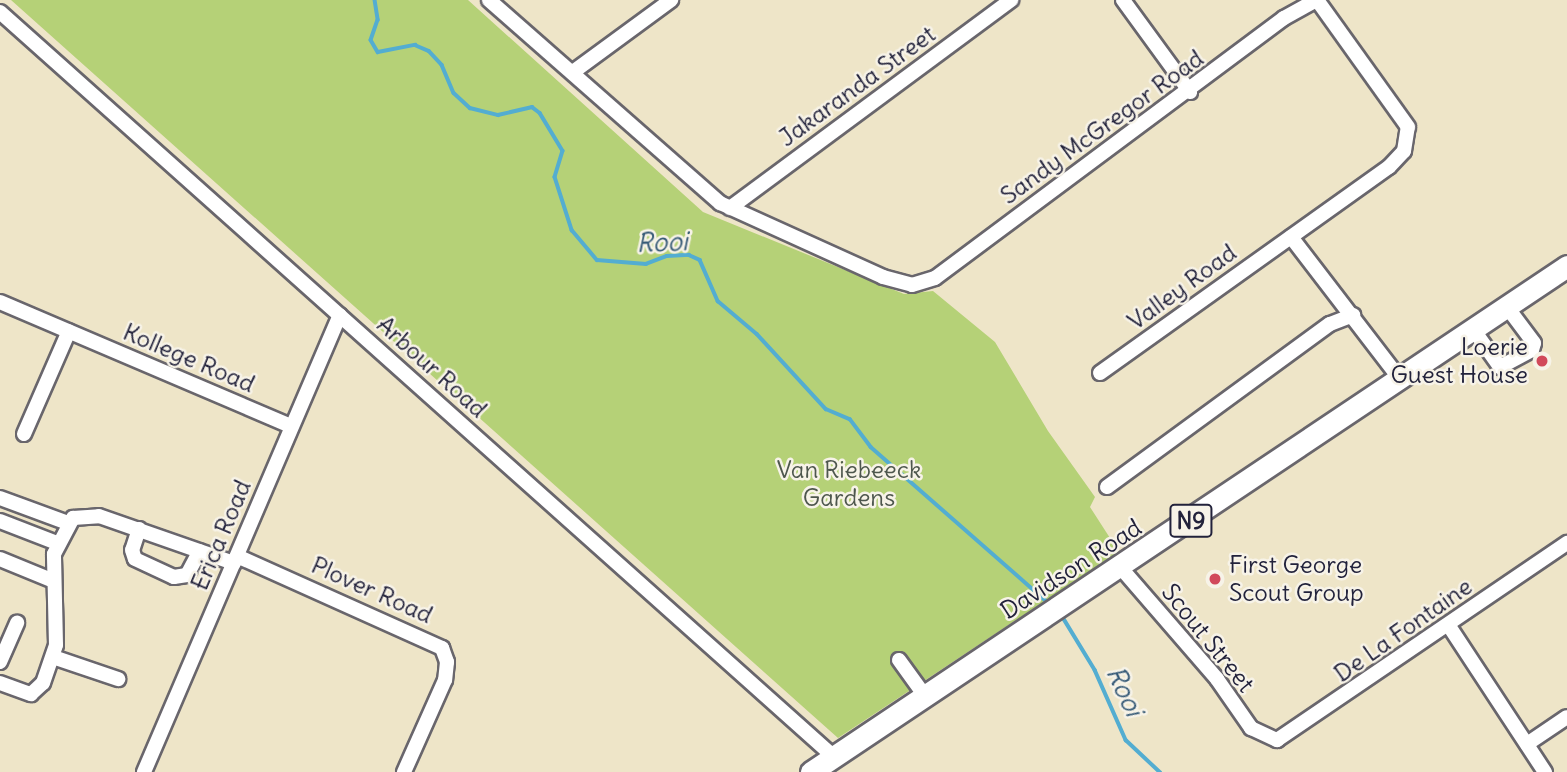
<!DOCTYPE html>
<style>
body{margin:0}
#map{position:relative;width:1567px;height:772px;overflow:hidden;background:#eee5c8;font-family:Delius,sans-serif}
div>[style]{position:absolute}
.green>*{inset:0;background:#b5d177}
.stream>*{height:3.5px;margin:-1.75px;padding:0 1.75px;transform-origin:1.75px;border-radius:1.75px;background:#53add1}
.roads{filter:drop-shadow(2px 0 #69666c) drop-shadow(-2px 0 #69666c) drop-shadow(0 2px #69666c) drop-shadow(0 -2px #69666c)}
.minor>*{height:14px;margin:-7px;padding:0 7px;transform-origin:7px;border-radius:7px;background:#fff}
.highway>*{height:21px;margin:-10.5px;padding:0 10.5px;transform-origin:10.5px;border-radius:10.5px;background:#fff}
.dots>*{width:19px;height:19px;translate:-50% -50%;box-sizing:border-box;border:4px solid #f7f3e8;border-radius:50%}
span{translate:-50% -50%;white-space:nowrap;text-align:center;line-height:1.15;-webkit-text-stroke:5px #f7f3e8;paint-order:stroke}
.shield-label span{padding:2px 5px;background:#f7f3e8;border:2px solid;border-radius:5px;-webkit-text-stroke-width:0}
.shield-label{font-size:23px;color:#22223b;font-weight:700}
.street-label{font-size:24px;color:#22223b}
.poi-label{font-size:24px;color:#22223b}
.right{translate:-100% -50%;text-align:right}
.left{translate:0 -50%;text-align:left}
.park-label{font-size:24px;color:#4e574d}
.water-label{font-size:26px;color:#365a77;font-style:italic}
</style>
<div id="map">
<div class="green">
<i style="clip-path:polygon(11px 0,468px 0,703px 212px,904px 294px,933px 291px,995px 342px,1048px 431px,1095px 497px,1090px 507px,1119px 552px,838px 738px)"></i>
</div>
<div class="stream">
<i style="left:375px;top:0;width:20px;rotate:81deg"></i>
<i style="left:378px;top:20px;width:21px;rotate:109deg"></i>
<i style="left:371px;top:40px;width:14px;rotate:60deg"></i>
<i style="left:378px;top:52px;width:38px;rotate:-11deg"></i>
<i style="left:415px;top:45px;width:15px;rotate:23deg"></i>
<i style="left:429px;top:51px;width:19px;rotate:47deg"></i>
<i style="left:442px;top:65px;width:30px;rotate:67deg"></i>
<i style="left:454px;top:93px;width:22px;rotate:43deg"></i>
<i style="left:470px;top:108px;width:29px;rotate:14deg"></i>
<i style="left:498px;top:115px;width:35px;rotate:-13deg"></i>
<i style="left:532px;top:107px;width:10px;rotate:37deg"></i>
<i style="left:540px;top:113px;width:44px;rotate:58.8deg"></i>
<i style="left:563px;top:151px;width:27px;rotate:107deg"></i>
<i style="left:555px;top:177px;width:56px;rotate:72.2deg"></i>
<i style="left:572px;top:230px;width:39px;rotate:50deg"></i>
<i style="left:597px;top:260px;width:49px;rotate:4.7deg"></i>
<i style="left:646px;top:264px;width:22px;rotate:-21deg"></i>
<i style="left:667px;top:256px;width:22px;rotate:-3deg"></i>
<i style="left:689px;top:255px;width:12px;rotate:24deg"></i>
<i style="left:700px;top:260px;width:45px;rotate:66.3deg"></i>
<i style="left:718px;top:301px;width:51px;rotate:40.2deg"></i>
<i style="left:757px;top:334px;width:102px;rotate:47.4deg"></i>
<i style="left:826px;top:409px;width:26px;rotate:23deg"></i>
<i style="left:850px;top:419px;width:35px;rotate:53deg"></i>
<i style="left:871px;top:447px;width:232px;rotate:41.3deg"></i>
<i style="left:1064px;top:619px;width:60px;rotate:58.7deg"></i>
<i style="left:1095px;top:670px;width:77px;rotate:66.1deg"></i>
<i style="left:1126px;top:740px;width:47px;rotate:43.3deg"></i>
</div>
<div class="roads">
<div class="minor">
<i style="left:489px;top:0;width:308px;rotate:41.3deg"></i>
<i style="left:720px;top:203px;width:179px;rotate:24.4deg"></i>
<i style="left:883px;top:277px;width:30px;rotate:15deg"></i>
<i style="left:912px;top:285px;width:24px;rotate:-17deg"></i>
<i style="left:935px;top:278px;width:435px;rotate:-36.7deg"></i>
<i style="left:1284px;top:18px;width:37px;rotate:-29deg"></i>
<i style="left:1123px;top:0;width:114px;rotate:53.9deg"></i>
<i style="left:0;top:12px;width:1118px;rotate:41.77deg"></i>
<i style="left:573px;top:72px;width:122px;rotate:-36.3deg"></i>
<i style="left:730px;top:208px;width:350px;rotate:-36.5deg"></i>
<i style="left:1291px;top:237px;width:179px;rotate:52.5deg"></i>
<i style="left:0;top:302px;width:316px;rotate:23.1deg"></i>
<i style="left:1473px;top:329px;width:47px;rotate:54.6deg"></i>
<i style="left:1500px;top:367px;width:36px;rotate:-28deg"></i>
<i style="left:1532px;top:350px;width:7px;rotate:-74deg"></i>
<i style="left:1534px;top:343px;width:45px;rotate:-126.9deg"></i>
<i style="left:1100px;top:373px;width:355px;rotate:-35.5deg"></i>
<i style="left:1389px;top:167px;width:22px;rotate:-47deg"></i>
<i style="left:1404px;top:151px;width:24px;rotate:-81deg"></i>
<i style="left:1408px;top:127px;width:156px;rotate:-125.6deg"></i>
<i style="left:24px;top:434px;width:112px;rotate:-66.4deg"></i>
<i style="left:1107px;top:487px;width:276px;rotate:-36.2deg"></i>
<i style="left:1330px;top:324px;width:25px;rotate:-21deg"></i>
<i style="left:0;top:498px;width:72px;rotate:20.2deg"></i>
<i style="left:0;top:521px;width:61px;rotate:21.1deg"></i>
<i style="left:139px;top:529px;width:22px;rotate:108deg"></i>
<i style="left:132px;top:550px;width:9px;rotate:72deg"></i>
<i style="left:135px;top:559px;width:43px;rotate:24.8deg"></i>
<i style="left:174px;top:577px;width:13px;rotate:-9deg"></i>
<i style="left:187px;top:575px;width:27px;rotate:-62deg"></i>
<i style="left:237px;top:556px;width:225px;rotate:24.2deg"></i>
<i style="left:442px;top:648px;width:15px;rotate:70deg"></i>
<i style="left:447px;top:662px;width:18px;rotate:96deg"></i>
<i style="left:445px;top:680px;width:101px;rotate:114deg"></i>
<i style="left:0;top:559px;width:58px;rotate:22.2deg"></i>
<i style="left:1121px;top:568px;width:147px;rotate:49.1deg"></i>
<i style="left:1217px;top:679px;width:60px;rotate:55.2deg"></i>
<i style="left:1251px;top:728px;width:29px;rotate:25deg"></i>
<i style="left:1277px;top:740px;width:351px;rotate:-34.2deg"></i>
<i style="left:1449px;top:626px;width:175px;rotate:56.7deg"></i>
<i style="left:53px;top:657px;width:69px;rotate:18.7deg"></i>
<i style="left:899px;top:660px;width:44px;rotate:54.2deg"></i>
<i style="left:0;top:662px;width:43px;rotate:-66.4deg"></i>
<i style="left:0;top:683px;width:33px;rotate:20deg"></i>
<i style="left:31px;top:694px;width:16px;rotate:-43deg"></i>
<i style="left:43px;top:683px;width:40px;rotate:-71.1deg"></i>
<i style="left:56px;top:645px;width:91px;rotate:-91.3deg"></i>
<i style="left:54px;top:554px;width:41px;rotate:-62.2deg"></i>
<i style="left:73px;top:518px;width:26px;rotate:-4deg"></i>
<i style="left:99px;top:516px;width:143px;rotate:19.2deg"></i>
<i style="left:1527px;top:744px;width:48px;rotate:-34deg"></i>
<i style="left:144px;top:772px;width:497px;rotate:-66.8deg"></i>
</div>
<div class="highway">
<i style="left:811px;top:772px;width:910px;rotate:-33.79deg"></i>
</div>
</div>
<div class="dots">
<i style="left:1542px;top:361px;background:#d1495b"></i>
<i style="left:1215px;top:579px;background:#d1495b"></i>
</div>
<div class="shield-label">
<span style="left:1191px;top:521px">N9</span>
</div>
<div class="street-label">
<span style="left:857px;top:86px;rotate:-36deg">Jakaranda Street</span>
<span style="left:1102px;top:127px;rotate:-36deg">Sandy McGregor Road</span>
<span style="left:1182px;top:287px;rotate:-36deg">Valley Road</span>
<span style="left:189px;top:358px;rotate:23deg">Kollege Road</span>
<span style="left:432px;top:367px;rotate:42deg">Arbour Road</span>
<span style="left:221px;top:535px;rotate:-67deg">Erica Road</span>
<span style="left:1071px;top:569px;rotate:-33deg">Davidson Road</span>
<span style="left:372px;top:590px;rotate:24deg">Plover Road</span>
<span style="left:1403px;top:630px;rotate:-35deg">De La Fontaine</span>
<span style="left:1208px;top:638px;rotate:51deg">Scout Street</span>
</div>
<div class="poi-label">
<span class="right" style="left:1528px;top:361px">Loerie<br>Guest House</span>
<span class="left" style="left:1229px;top:579px">First George<br>Scout Group</span>
</div>
<div class="park-label">
<span style="left:849px;top:484px">Van Riebeeck<br>Gardens</span>
</div>
<div class="water-label">
<span style="left:662px;top:242px;rotate:-2deg">Rooi</span>
<span style="left:1125px;top:691px;rotate:65deg">Rooi</span>
</div>
</div>
